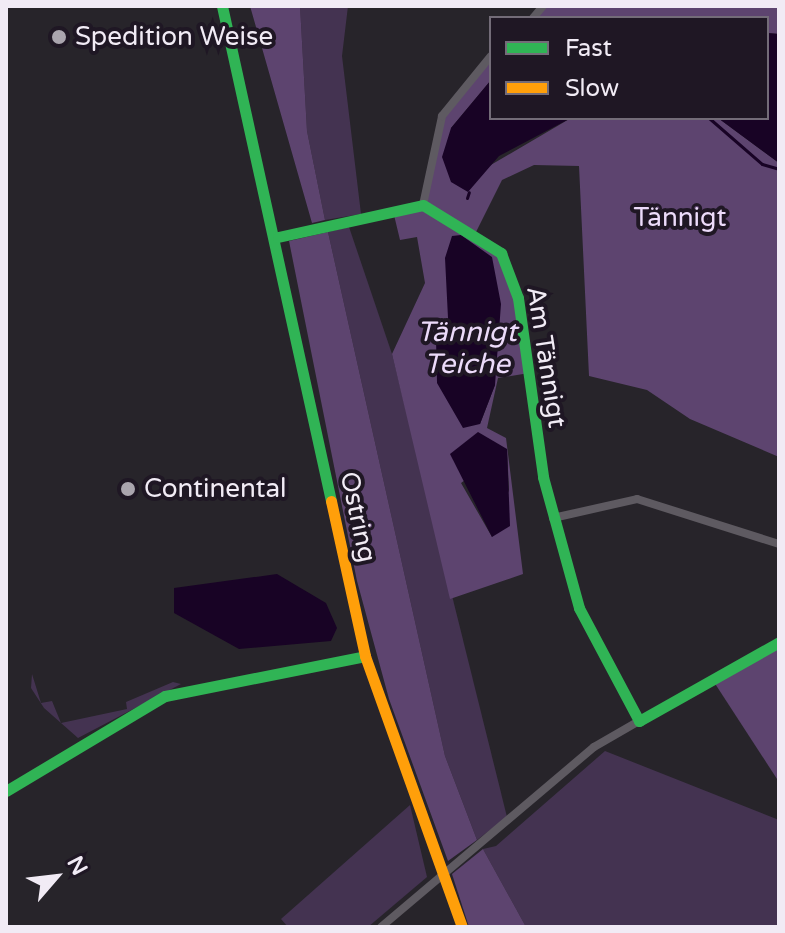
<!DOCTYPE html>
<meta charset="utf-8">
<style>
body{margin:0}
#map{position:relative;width:785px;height:933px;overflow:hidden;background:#27242a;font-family:"Varela Round",sans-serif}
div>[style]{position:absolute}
.green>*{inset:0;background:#443351}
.forest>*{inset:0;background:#5d446f}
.water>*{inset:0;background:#180325}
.stream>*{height:3px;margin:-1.5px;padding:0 1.5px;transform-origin:1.5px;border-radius:1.5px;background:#180325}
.street>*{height:8px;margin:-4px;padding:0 4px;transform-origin:4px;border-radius:4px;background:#5e5a61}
.fast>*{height:11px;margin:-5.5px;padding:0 5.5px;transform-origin:5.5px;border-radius:5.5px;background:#30b455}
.slow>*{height:11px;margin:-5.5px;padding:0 5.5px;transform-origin:5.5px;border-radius:5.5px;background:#ff9f0a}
.dots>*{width:22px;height:22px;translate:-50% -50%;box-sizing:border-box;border:4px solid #1f1724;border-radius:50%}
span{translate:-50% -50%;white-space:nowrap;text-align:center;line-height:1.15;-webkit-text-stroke:8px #1f1724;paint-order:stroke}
.poi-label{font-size:26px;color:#f1ebf5}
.left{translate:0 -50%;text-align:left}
.park-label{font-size:26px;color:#ecdbfa}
.street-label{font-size:26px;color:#f1ebf5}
.water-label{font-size:28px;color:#ecdbfa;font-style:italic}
.frame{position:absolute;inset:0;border:8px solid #f1ebf5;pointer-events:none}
.legend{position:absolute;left:489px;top:16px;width:280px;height:104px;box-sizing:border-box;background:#1f1724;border:2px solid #736c78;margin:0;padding:10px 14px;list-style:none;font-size:24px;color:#f1ebf5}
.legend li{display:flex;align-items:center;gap:16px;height:40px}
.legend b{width:40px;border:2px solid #736c78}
.north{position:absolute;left:16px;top:837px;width:80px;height:80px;-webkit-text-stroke:6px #1f1724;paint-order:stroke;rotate:62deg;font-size:22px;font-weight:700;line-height:32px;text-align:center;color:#f1ebf5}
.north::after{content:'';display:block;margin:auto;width:28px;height:36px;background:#f1ebf5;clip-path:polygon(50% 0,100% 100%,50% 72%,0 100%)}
</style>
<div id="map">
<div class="green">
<i style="clip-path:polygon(300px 6px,348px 6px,342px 56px,361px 214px,325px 220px,307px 131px)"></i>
<i style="clip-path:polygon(349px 227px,392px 354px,507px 817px,477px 840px,445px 756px,328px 232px)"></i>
<i style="clip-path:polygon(32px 674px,41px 703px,52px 701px,61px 723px,127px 709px,126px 702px,173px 682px,181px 684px,78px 738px,44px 708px,31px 688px)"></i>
<i style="clip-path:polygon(605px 751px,779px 820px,779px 927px,526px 927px,483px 849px,496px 846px)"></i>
<i style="clip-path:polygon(410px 805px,427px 877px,368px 927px,288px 927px,281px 919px)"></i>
</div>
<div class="forest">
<i style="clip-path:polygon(250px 6px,300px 6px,307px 131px,325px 220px,312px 223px)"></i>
<i style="clip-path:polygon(543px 6px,779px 6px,779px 34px,767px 33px,767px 18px,533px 18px)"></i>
<i style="clip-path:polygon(evenodd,491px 56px,491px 80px,451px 128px,489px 166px,571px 118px,718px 118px,779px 163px,779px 457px,690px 419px,647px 390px,589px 376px,579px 166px,534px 165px,502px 180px,476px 232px,507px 266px,529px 373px,498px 378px,487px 428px,506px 438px,523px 574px,450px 599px,392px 354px,425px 283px,417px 237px,400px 240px,394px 215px,423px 205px,442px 116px,491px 56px,451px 277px,495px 385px,480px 424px,436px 338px,448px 318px,451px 277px,491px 56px,507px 449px,509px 490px,492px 537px,461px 483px,507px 449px)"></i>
<i style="clip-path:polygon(328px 232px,445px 756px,477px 840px,448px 861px,389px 699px,357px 581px,289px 241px)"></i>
<i style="clip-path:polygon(779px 642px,779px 782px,712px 679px)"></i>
<i style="clip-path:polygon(483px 849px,526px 927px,469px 927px,452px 874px)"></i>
</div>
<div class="water">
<i style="clip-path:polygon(767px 33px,779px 34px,779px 163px,718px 118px,767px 118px)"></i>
<i style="clip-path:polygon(491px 80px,491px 118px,571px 118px,499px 156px,468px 192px,451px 182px,442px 157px,451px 128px)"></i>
<i style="clip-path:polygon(461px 235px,492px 257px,501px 304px,495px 385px,480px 424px,463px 428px,437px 383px,436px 338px,448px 318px,445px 258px,452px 236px)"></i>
<i style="clip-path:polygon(478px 432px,507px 449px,510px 526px,492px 537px,450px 454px)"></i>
<i style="clip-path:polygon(277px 574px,326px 603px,337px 628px,331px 641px,239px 649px,174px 613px,174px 588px)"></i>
</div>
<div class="stream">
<i style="left:709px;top:118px;width:70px;rotate:41deg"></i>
<i style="left:762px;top:164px;width:18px;rotate:16deg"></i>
<i style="left:467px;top:198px;width:6px;rotate:-72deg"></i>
</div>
<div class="street">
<i style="left:533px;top:18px;width:16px;rotate:-50deg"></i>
<i style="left:423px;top:205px;width:91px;rotate:-77.9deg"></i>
<i style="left:442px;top:116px;width:77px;rotate:-50.8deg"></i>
<i style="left:553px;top:518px;width:86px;rotate:-12.7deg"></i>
<i style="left:637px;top:499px;width:149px;rotate:17.6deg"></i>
<i style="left:381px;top:927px;width:279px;rotate:-40.2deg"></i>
<i style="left:594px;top:747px;width:52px;rotate:-30deg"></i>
</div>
<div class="fast">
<i style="left:222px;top:6px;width:507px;rotate:77.58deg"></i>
<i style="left:278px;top:237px;width:148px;rotate:-12.4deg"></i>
<i style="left:423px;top:205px;width:92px;rotate:31.6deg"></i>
<i style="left:501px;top:253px;width:48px;rotate:69.3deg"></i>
<i style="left:518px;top:298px;width:181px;rotate:82deg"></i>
<i style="left:543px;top:477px;width:136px;rotate:74.6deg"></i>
<i style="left:579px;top:608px;width:128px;rotate:62deg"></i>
<i style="left:639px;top:721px;width:161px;rotate:-29.4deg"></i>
<i style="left:6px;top:791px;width:185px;rotate:-30.9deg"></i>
<i style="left:165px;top:696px;width:204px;rotate:-11.3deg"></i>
</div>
<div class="slow">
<i style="left:331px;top:501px;width:159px;rotate:77.6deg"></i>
<i style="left:365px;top:656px;width:288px;rotate:70.3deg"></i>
</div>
<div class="dots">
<i style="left:59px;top:37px;background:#aaa5ae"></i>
<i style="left:128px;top:489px;background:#aaa5ae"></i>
</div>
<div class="poi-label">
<span class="left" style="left:75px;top:37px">Spedition Weise</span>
<span class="left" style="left:144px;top:489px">Continental</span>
</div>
<div class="park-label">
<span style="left:680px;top:218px">Tännigt</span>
</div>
<div class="street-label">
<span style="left:546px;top:357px;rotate:81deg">Am Tännigt</span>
<span style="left:358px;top:517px;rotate:78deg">Ostring</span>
</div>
<div class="water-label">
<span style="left:467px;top:348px">Tännigt<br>Teiche</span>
</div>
<div class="frame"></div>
<ul class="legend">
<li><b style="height:10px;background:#30b455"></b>Fast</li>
<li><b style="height:10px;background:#ff9f0a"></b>Slow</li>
</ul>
<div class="north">N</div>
</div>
